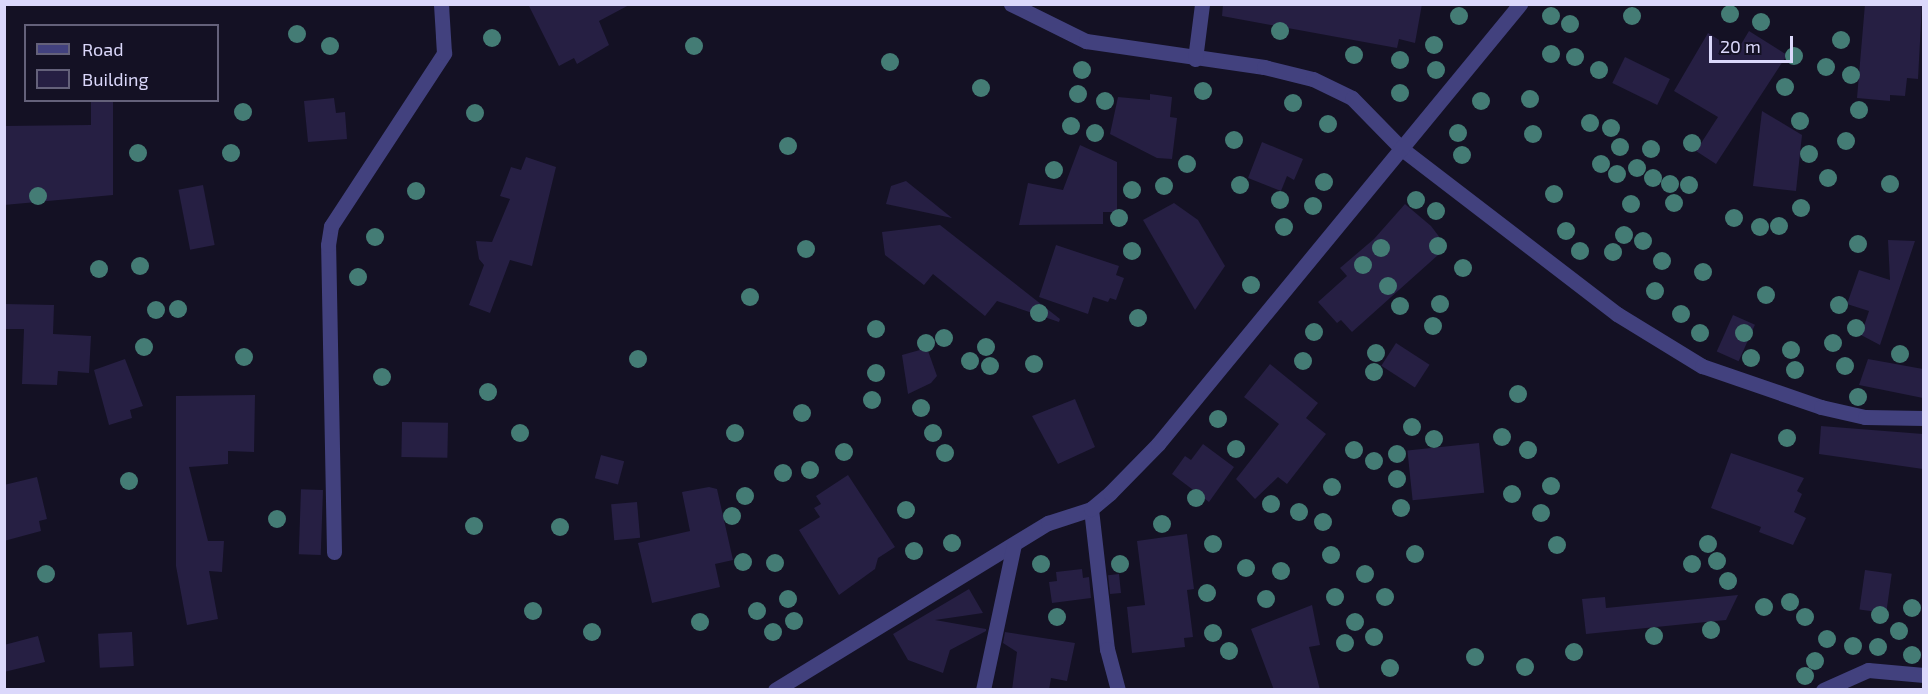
<!DOCTYPE html>
<style>
body{margin:0}
#map{position:relative;width:1928px;height:694px;overflow:hidden;background:#141124;font-family:"Exo 2",sans-serif}
div>[style]{position:absolute}
.building>*{inset:0;background:#261f43;transform-origin:0 0}
.minor>*{height:15px;margin:-7.5px;padding:0 7.5px;transform-origin:7.5px;border-radius:7.5px;background:#42417e}
.trees>*{width:18px;height:18px;margin:-9px;border-radius:50%;background:#447c75}
span{translate:-50% -50%;white-space:nowrap;text-align:center;line-height:1.15;-webkit-text-stroke:4.5px #141124;paint-order:stroke}
.frame{position:absolute;inset:0;border:6px solid #dbd8fb;pointer-events:none}
.legend{position:absolute;left:24px;top:24px;width:195px;height:78px;box-sizing:border-box;background:#141124;border:2px solid #64617a;margin:0;padding:8px 10px;list-style:none;font-size:18px;color:#dbd8fb}
.legend li{display:flex;align-items:center;gap:12px;height:30px}
.legend b{width:30px;border:2px solid #64617a}
.scale{position:absolute;left:1709px;top:36px;width:84px;height:27px;box-sizing:border-box;border:3px solid #dbd8fb;border-top:0;padding-left:8px;font-size:18px;line-height:21px;white-space:nowrap;color:#dbd8fb;-webkit-text-stroke:4px #141124;paint-order:stroke}
</style>
<div id="map">
<div class="building">
<i style="clip-path:polygon(528px 4px,631px 4px,599px 21px,609px 45px,577px 64px,574px 58px,559px 66px)"></i>
<i style="clip-path:polygon(1223px 4px,1422px 4px,1415px 43px,1399px 39px,1397px 48px,1222px 16px)"></i>
<i style="clip-path:polygon(1865px 4px,1922px 4px,1918px 79px,1907px 78px,1905px 96px,1890px 95px,1890px 101px,1857px 98px)"></i>
<i style="clip-path:polygon(1749px 31px,1787px 55px,1716px 164px,1696px 151px,1718px 117px,1674px 91px,1708px 33px,1737px 51px)"></i>
<i style="left:1625px;top:57px;width:50px;height:29px;rotate:26deg"></i>
<i style="clip-path:polygon(1150px 94px,1172px 97px,1170px 117px,1177px 118px,1172px 159px,1157px 158px,1110px 134px,1118px 97px,1150px 100px)"></i>
<i style="clip-path:polygon(334px 98px,336px 113px,345px 112px,347px 139px,308px 142px,304px 101px)"></i>
<i style="clip-path:polygon(91px 100px,113px 100px,113px 195px,4px 205px,4px 126px,91px 125px)"></i>
<i style="clip-path:polygon(1762px 111px,1802px 135px,1796px 191px,1753px 186px)"></i>
<i style="clip-path:polygon(1262px 142px,1303px 159px,1294px 180px,1287px 176px,1281px 191px,1248px 178px)"></i>
<i style="clip-path:polygon(1080px 145px,1117px 162px,1117px 212px,1103px 212px,1103px 224px,1019px 225px,1028px 183px,1063px 190px)"></i>
<i style="clip-path:polygon(526px 157px,556px 167px,532px 266px,510px 260px,490px 313px,469px 305px,484px 265px,479px 259px,476px 241px,492px 242px,510px 199px,500px 196px,511px 167px,521px 170px)"></i>
<i style="clip-path:polygon(906px 181px,952px 218px,886px 204px,891px 186px)"></i>
<i style="left:203px;top:185px;width:61px;height:25px;rotate:79deg"></i>
<i style="clip-path:polygon(1174px 203px,1198px 220px,1225px 266px,1195px 310px,1143px 220px)"></i>
<i style="clip-path:polygon(1405px 204px,1431px 226px,1447px 247px,1352px 332px,1341px 320px,1337px 323px,1318px 302px,1347px 276px,1340px 268px,1374px 239px)"></i>
<i style="clip-path:polygon(940px 225px,1060px 319px,1059px 322px,997px 301px,985px 316px,933px 274px,924px 285px,885px 255px,882px 232px)"></i>
<i style="clip-path:polygon(1888px 240px,1915px 241px,1880px 345px,1861px 335px,1869px 311px,1847px 304px,1859px 270px,1890px 280px)"></i>
<i style="clip-path:polygon(1056px 245px,1119px 266px,1116px 275px,1124px 278px,1116px 300px,1110px 298px,1108px 302px,1093px 297px,1088px 314px,1039px 297px)"></i>
<i style="clip-path:polygon(4px 304px,54px 305px,53px 334px,91px 336px,89px 373px,58px 371px,57px 385px,22px 384px,24px 329px,4px 329px)"></i>
<i style="left:1733px;top:315px;width:24px;height:40px;rotate:24deg"></i>
<i style="left:1396px;top:343px;width:40px;height:27px;rotate:33deg"></i>
<i style="clip-path:polygon(927px 348px,937px 376px,931px 383px,908px 394px,902px 355px)"></i>
<i style="clip-path:polygon(125px 359px,143px 406px,130px 410px,132px 418px,109px 425px,94px 370px)"></i>
<i style="clip-path:polygon(1868px 359px,1923px 369px,1923px 398px,1859px 385px)"></i>
<i style="clip-path:polygon(1270px 364px,1318px 403px,1306px 418px,1326px 434px,1287px 484px,1278px 477px,1255px 499px,1236px 479px,1279px 424px,1244px 397px)"></i>
<i style="clip-path:polygon(255px 395px,254px 452px,228px 451px,228px 464px,189px 467px,208px 541px,224px 541px,222px 572px,209px 571px,218px 619px,187px 625px,176px 566px,176px 396px)"></i>
<i style="clip-path:polygon(1075px 399px,1095px 447px,1058px 464px,1032px 416px)"></i>
<i style="left:402px;top:422px;width:46px;height:35px;rotate:1deg"></i>
<i style="clip-path:polygon(1821px 426px,1923px 434px,1923px 469px,1819px 454px)"></i>
<i style="left:1479px;top:443px;width:50px;height:72px;rotate:84deg"></i>
<i style="clip-path:polygon(1203px 444px,1234px 467px,1209px 502px,1172px 474px,1185px 456px,1191px 460px)"></i>
<i style="clip-path:polygon(1731px 453px,1804px 478px,1797px 491px,1802px 494px,1794px 512px,1806px 518px,1793px 545px,1759px 532px,1761px 527px,1711px 508px)"></i>
<i style="left:601px;top:455px;width:24px;height:24px;rotate:15deg"></i>
<i style="clip-path:polygon(848px 475px,895px 547px,878px 558px,875px 569px,839px 595px,799px 530px,820px 517px,814px 508px,821px 504px,816px 496px)"></i>
<i style="clip-path:polygon(37px 477px,47px 519px,39px 521px,41px 531px,4px 541px,4px 485px)"></i>
<i style="clip-path:polygon(709px 487px,717px 489px,733px 560px,715px 564px,720px 587px,652px 603px,638px 543px,690px 531px,682px 492px)"></i>
<i style="left:323px;top:490px;width:65px;height:22px;rotate:92deg"></i>
<i style="left:637px;top:502px;width:36px;height:26px;rotate:85deg"></i>
<i style="clip-path:polygon(1187px 534px,1194px 589px,1187px 590px,1193px 637px,1184px 638px,1185px 647px,1132px 653px,1127px 607px,1145px 605px,1137px 541px)"></i>
<i style="clip-path:polygon(1082px 569px,1083px 578px,1089px 577px,1091px 598px,1052px 603px,1049px 582px,1057px 581px,1056px 572px)"></i>
<i style="left:1865px;top:570px;width:27px;height:40px;rotate:8deg"></i>
<i style="left:1119px;top:574px;width:19px;height:11px;rotate:84deg"></i>
<i style="clip-path:polygon(969px 589px,983px 613px,935px 620px,986px 629px,986px 631px,950px 650px,943px 673px,908px 660px,893px 634px)"></i>
<i style="clip-path:polygon(1738px 595px,1726px 620px,1586px 634px,1582px 599px,1605px 597px,1606px 608px)"></i>
<i style="clip-path:polygon(1312px 605px,1320px 645px,1309px 647px,1320px 690px,1274px 690px,1251px 629px)"></i>
<i style="left:132px;top:632px;width:34px;height:34px;rotate:87deg"></i>
<i style="clip-path:polygon(1005px 632px,1075px 643px,1067px 681px,1051px 678px,1049px 690px,1012px 690px,1017px 652px,1003px 643px)"></i>
<i style="clip-path:polygon(38px 636px,45px 662px,4px 672px,4px 645px)"></i>
</div>
<div class="minor">
<i style="left:1011px;top:4px;width:84px;rotate:26.3deg"></i>
<i style="left:1086px;top:41px;width:180px;rotate:8.3deg"></i>
<i style="left:1264px;top:67px;width:50px;rotate:13.8deg"></i>
<i style="left:1313px;top:79px;width:43px;rotate:26deg"></i>
<i style="left:1352px;top:98px;width:71px;rotate:45.6deg"></i>
<i style="left:1402px;top:149px;width:271px;rotate:37.5deg"></i>
<i style="left:1617px;top:314px;width:100px;rotate:31.5deg"></i>
<i style="left:1702px;top:366px;width:126px;rotate:19deg"></i>
<i style="left:1821px;top:407px;width:45px;rotate:12.8deg"></i>
<i style="left:1865px;top:417px;width:59px;rotate:1deg"></i>
<i style="left:1195px;top:59px;width:55px;rotate:-82.7deg"></i>
<i style="left:1091px;top:509px;width:141px;rotate:83.5deg"></i>
<i style="left:1107px;top:649px;width:42px;rotate:75deg"></i>
<i style="left:334px;top:552px;width:307px;rotate:-91.1deg"></i>
<i style="left:328px;top:245px;width:19px;rotate:-81deg"></i>
<i style="left:331px;top:226px;width:207px;rotate:-56.8deg"></i>
<i style="left:444px;top:53px;width:49px;rotate:-93.5deg"></i>
<i style="left:775px;top:690px;width:320px;rotate:-31.5deg"></i>
<i style="left:1048px;top:523px;width:45px;rotate:-18deg"></i>
<i style="left:1091px;top:509px;width:25px;rotate:-40deg"></i>
<i style="left:1110px;top:493px;width:69px;rotate:-45.6deg"></i>
<i style="left:1158px;top:444px;width:570px;rotate:-50.55deg"></i>
<i style="left:983px;top:690px;width:149px;rotate:-78deg"></i>
<i style="left:1823px;top:690px;width:49px;rotate:-24deg"></i>
<i style="left:1868px;top:670px;width:56px;rotate:5.1deg"></i>
</div>
<div class="trees">
<i style="left:1730px;top:14px"></i>
<i style="left:1459px;top:16px"></i>
<i style="left:1551px;top:16px"></i>
<i style="left:1632px;top:16px"></i>
<i style="left:1761px;top:22px"></i>
<i style="left:1570px;top:24px"></i>
<i style="left:1280px;top:31px"></i>
<i style="left:297px;top:34px"></i>
<i style="left:492px;top:38px"></i>
<i style="left:1841px;top:40px"></i>
<i style="left:1434px;top:45px"></i>
<i style="left:330px;top:46px"></i>
<i style="left:694px;top:46px"></i>
<i style="left:1551px;top:54px"></i>
<i style="left:1354px;top:55px"></i>
<i style="left:1794px;top:56px"></i>
<i style="left:1575px;top:57px"></i>
<i style="left:1400px;top:60px"></i>
<i style="left:890px;top:62px"></i>
<i style="left:1826px;top:67px"></i>
<i style="left:1082px;top:70px"></i>
<i style="left:1436px;top:70px"></i>
<i style="left:1599px;top:70px"></i>
<i style="left:1851px;top:75px"></i>
<i style="left:1785px;top:87px"></i>
<i style="left:981px;top:88px"></i>
<i style="left:1203px;top:91px"></i>
<i style="left:1400px;top:93px"></i>
<i style="left:1078px;top:94px"></i>
<i style="left:1530px;top:99px"></i>
<i style="left:1105px;top:101px"></i>
<i style="left:1481px;top:101px"></i>
<i style="left:1293px;top:103px"></i>
<i style="left:1859px;top:110px"></i>
<i style="left:243px;top:112px"></i>
<i style="left:475px;top:113px"></i>
<i style="left:1800px;top:121px"></i>
<i style="left:1590px;top:123px"></i>
<i style="left:1328px;top:124px"></i>
<i style="left:1071px;top:126px"></i>
<i style="left:1611px;top:128px"></i>
<i style="left:1095px;top:133px"></i>
<i style="left:1458px;top:133px"></i>
<i style="left:1533px;top:134px"></i>
<i style="left:1234px;top:140px"></i>
<i style="left:1846px;top:141px"></i>
<i style="left:1692px;top:143px"></i>
<i style="left:788px;top:146px"></i>
<i style="left:1620px;top:147px"></i>
<i style="left:1651px;top:149px"></i>
<i style="left:138px;top:153px"></i>
<i style="left:231px;top:153px"></i>
<i style="left:1809px;top:154px"></i>
<i style="left:1462px;top:155px"></i>
<i style="left:1187px;top:164px"></i>
<i style="left:1601px;top:164px"></i>
<i style="left:1637px;top:168px"></i>
<i style="left:1054px;top:170px"></i>
<i style="left:1617px;top:174px"></i>
<i style="left:1653px;top:178px"></i>
<i style="left:1828px;top:178px"></i>
<i style="left:1324px;top:182px"></i>
<i style="left:1670px;top:184px"></i>
<i style="left:1890px;top:184px"></i>
<i style="left:1240px;top:185px"></i>
<i style="left:1689px;top:185px"></i>
<i style="left:1164px;top:186px"></i>
<i style="left:1132px;top:190px"></i>
<i style="left:416px;top:191px"></i>
<i style="left:1554px;top:194px"></i>
<i style="left:38px;top:196px"></i>
<i style="left:1280px;top:200px"></i>
<i style="left:1416px;top:200px"></i>
<i style="left:1674px;top:203px"></i>
<i style="left:1631px;top:204px"></i>
<i style="left:1313px;top:206px"></i>
<i style="left:1801px;top:208px"></i>
<i style="left:1436px;top:211px"></i>
<i style="left:1119px;top:218px"></i>
<i style="left:1734px;top:218px"></i>
<i style="left:1779px;top:226px"></i>
<i style="left:1284px;top:227px"></i>
<i style="left:1760px;top:227px"></i>
<i style="left:1566px;top:231px"></i>
<i style="left:1624px;top:235px"></i>
<i style="left:375px;top:237px"></i>
<i style="left:1643px;top:241px"></i>
<i style="left:1858px;top:244px"></i>
<i style="left:1438px;top:246px"></i>
<i style="left:1381px;top:248px"></i>
<i style="left:806px;top:249px"></i>
<i style="left:1132px;top:251px"></i>
<i style="left:1580px;top:251px"></i>
<i style="left:1613px;top:252px"></i>
<i style="left:1662px;top:261px"></i>
<i style="left:1363px;top:265px"></i>
<i style="left:140px;top:266px"></i>
<i style="left:1463px;top:268px"></i>
<i style="left:99px;top:269px"></i>
<i style="left:1703px;top:272px"></i>
<i style="left:358px;top:277px"></i>
<i style="left:1251px;top:285px"></i>
<i style="left:1388px;top:286px"></i>
<i style="left:1655px;top:291px"></i>
<i style="left:1766px;top:295px"></i>
<i style="left:750px;top:297px"></i>
<i style="left:1440px;top:304px"></i>
<i style="left:1839px;top:305px"></i>
<i style="left:1400px;top:306px"></i>
<i style="left:178px;top:309px"></i>
<i style="left:156px;top:310px"></i>
<i style="left:1039px;top:313px"></i>
<i style="left:1681px;top:314px"></i>
<i style="left:1138px;top:318px"></i>
<i style="left:1433px;top:326px"></i>
<i style="left:1856px;top:328px"></i>
<i style="left:876px;top:329px"></i>
<i style="left:1314px;top:332px"></i>
<i style="left:1700px;top:333px"></i>
<i style="left:1744px;top:333px"></i>
<i style="left:944px;top:338px"></i>
<i style="left:926px;top:343px"></i>
<i style="left:1833px;top:343px"></i>
<i style="left:144px;top:347px"></i>
<i style="left:986px;top:347px"></i>
<i style="left:1791px;top:350px"></i>
<i style="left:1376px;top:353px"></i>
<i style="left:1900px;top:354px"></i>
<i style="left:244px;top:357px"></i>
<i style="left:1751px;top:358px"></i>
<i style="left:638px;top:359px"></i>
<i style="left:970px;top:361px"></i>
<i style="left:1303px;top:361px"></i>
<i style="left:1034px;top:364px"></i>
<i style="left:990px;top:366px"></i>
<i style="left:1845px;top:366px"></i>
<i style="left:1795px;top:370px"></i>
<i style="left:1374px;top:372px"></i>
<i style="left:876px;top:373px"></i>
<i style="left:382px;top:377px"></i>
<i style="left:488px;top:392px"></i>
<i style="left:1518px;top:394px"></i>
<i style="left:1858px;top:397px"></i>
<i style="left:872px;top:400px"></i>
<i style="left:921px;top:408px"></i>
<i style="left:802px;top:413px"></i>
<i style="left:1218px;top:419px"></i>
<i style="left:1412px;top:427px"></i>
<i style="left:520px;top:433px"></i>
<i style="left:735px;top:433px"></i>
<i style="left:933px;top:433px"></i>
<i style="left:1502px;top:437px"></i>
<i style="left:1787px;top:438px"></i>
<i style="left:1434px;top:439px"></i>
<i style="left:1236px;top:449px"></i>
<i style="left:1354px;top:450px"></i>
<i style="left:1528px;top:450px"></i>
<i style="left:844px;top:452px"></i>
<i style="left:945px;top:453px"></i>
<i style="left:1397px;top:454px"></i>
<i style="left:1374px;top:461px"></i>
<i style="left:810px;top:470px"></i>
<i style="left:783px;top:473px"></i>
<i style="left:1397px;top:479px"></i>
<i style="left:129px;top:481px"></i>
<i style="left:1551px;top:486px"></i>
<i style="left:1332px;top:487px"></i>
<i style="left:1512px;top:494px"></i>
<i style="left:745px;top:496px"></i>
<i style="left:1196px;top:498px"></i>
<i style="left:1271px;top:504px"></i>
<i style="left:1401px;top:508px"></i>
<i style="left:906px;top:510px"></i>
<i style="left:1299px;top:512px"></i>
<i style="left:1541px;top:513px"></i>
<i style="left:732px;top:516px"></i>
<i style="left:277px;top:519px"></i>
<i style="left:1323px;top:522px"></i>
<i style="left:1162px;top:524px"></i>
<i style="left:474px;top:526px"></i>
<i style="left:560px;top:527px"></i>
<i style="left:952px;top:543px"></i>
<i style="left:1213px;top:544px"></i>
<i style="left:1708px;top:544px"></i>
<i style="left:1557px;top:545px"></i>
<i style="left:914px;top:551px"></i>
<i style="left:1415px;top:554px"></i>
<i style="left:1331px;top:555px"></i>
<i style="left:1717px;top:561px"></i>
<i style="left:743px;top:562px"></i>
<i style="left:775px;top:563px"></i>
<i style="left:1041px;top:564px"></i>
<i style="left:1120px;top:564px"></i>
<i style="left:1692px;top:564px"></i>
<i style="left:1246px;top:568px"></i>
<i style="left:1281px;top:571px"></i>
<i style="left:46px;top:574px"></i>
<i style="left:1365px;top:574px"></i>
<i style="left:1728px;top:581px"></i>
<i style="left:1207px;top:593px"></i>
<i style="left:1335px;top:597px"></i>
<i style="left:1385px;top:597px"></i>
<i style="left:788px;top:599px"></i>
<i style="left:1266px;top:599px"></i>
<i style="left:1790px;top:602px"></i>
<i style="left:1764px;top:607px"></i>
<i style="left:1912px;top:608px"></i>
<i style="left:533px;top:611px"></i>
<i style="left:757px;top:611px"></i>
<i style="left:1880px;top:615px"></i>
<i style="left:1057px;top:617px"></i>
<i style="left:1805px;top:617px"></i>
<i style="left:794px;top:621px"></i>
<i style="left:700px;top:622px"></i>
<i style="left:1355px;top:622px"></i>
<i style="left:1711px;top:630px"></i>
<i style="left:1899px;top:631px"></i>
<i style="left:592px;top:632px"></i>
<i style="left:773px;top:632px"></i>
<i style="left:1213px;top:633px"></i>
<i style="left:1654px;top:636px"></i>
<i style="left:1374px;top:637px"></i>
<i style="left:1827px;top:639px"></i>
<i style="left:1345px;top:643px"></i>
<i style="left:1853px;top:646px"></i>
<i style="left:1878px;top:647px"></i>
<i style="left:1229px;top:651px"></i>
<i style="left:1574px;top:652px"></i>
<i style="left:1912px;top:655px"></i>
<i style="left:1475px;top:657px"></i>
<i style="left:1815px;top:661px"></i>
<i style="left:1525px;top:667px"></i>
<i style="left:1390px;top:668px"></i>
<i style="left:1805px;top:676px"></i>
</div>
<div class="frame"></div>
<ul class="legend">
<li><b style="height:8px;background:#42417e"></b>Road</li>
<li><b style="height:16px;background:#261f43"></b>Building</li>
</ul>
<div class="scale">20 m</div>
</div>
